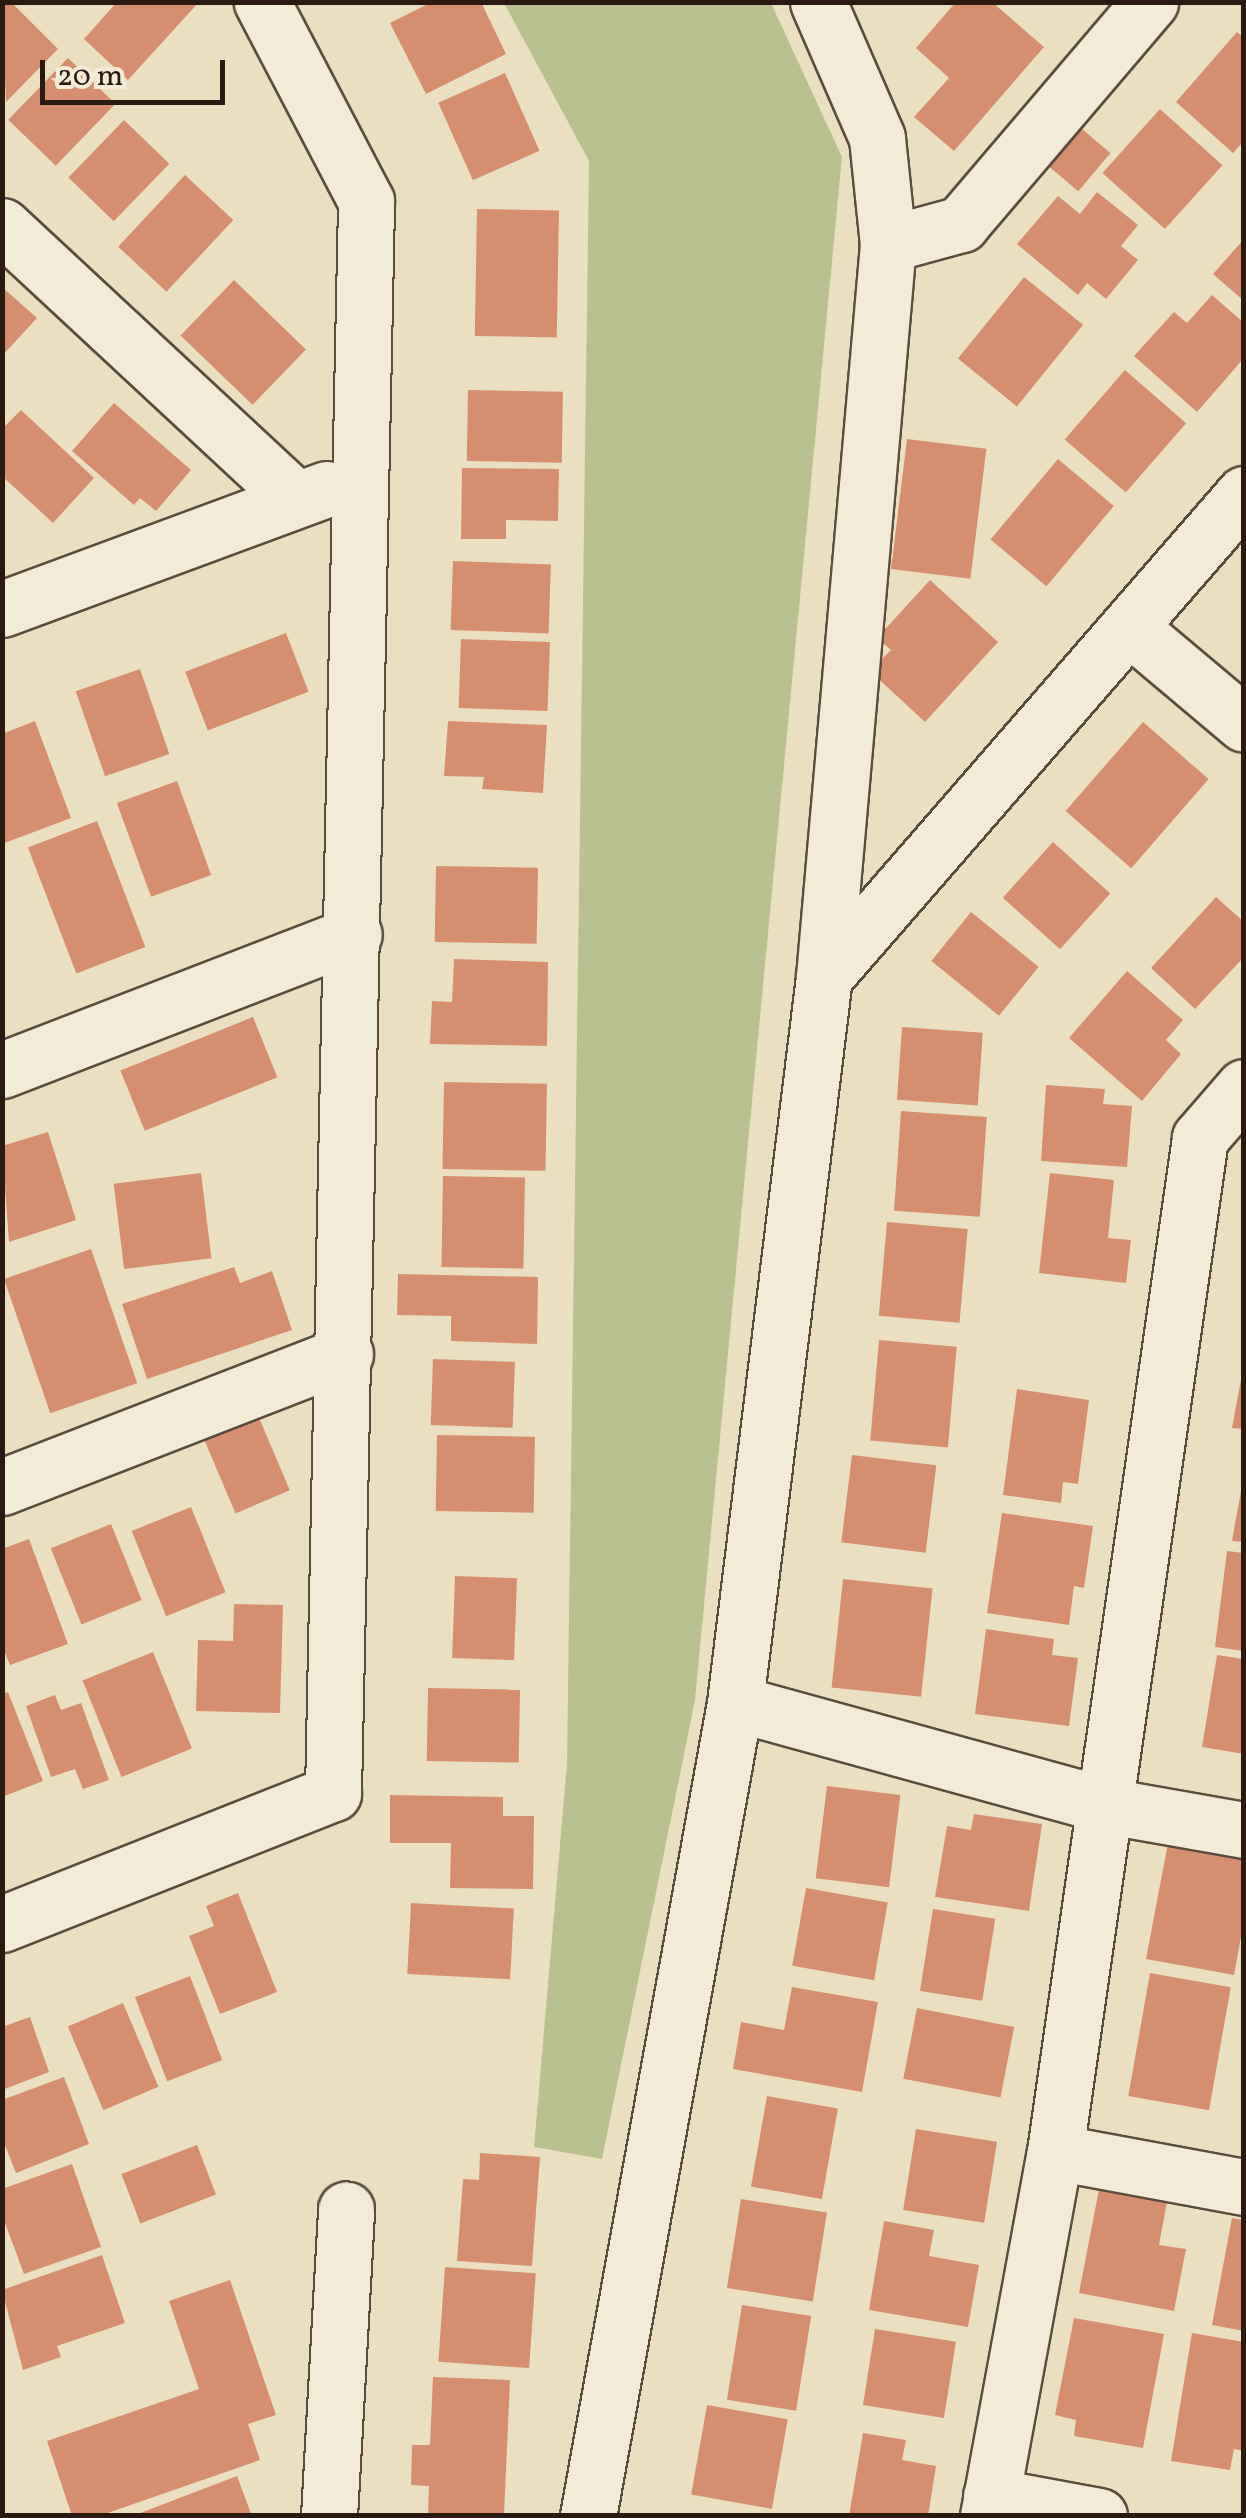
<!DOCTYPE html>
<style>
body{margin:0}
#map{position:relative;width:1246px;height:2518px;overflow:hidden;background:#eae0c1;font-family:Vollkorn,serif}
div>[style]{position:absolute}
.green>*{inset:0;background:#bac191}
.building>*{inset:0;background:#d58f70;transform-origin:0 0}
.roads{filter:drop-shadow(2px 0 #5b4c3d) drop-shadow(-2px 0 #5b4c3d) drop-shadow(0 2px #5b4c3d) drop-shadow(0 -2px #5b4c3d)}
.minor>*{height:55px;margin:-27.5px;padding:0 27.5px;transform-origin:27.5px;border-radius:27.5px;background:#f1ebd7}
span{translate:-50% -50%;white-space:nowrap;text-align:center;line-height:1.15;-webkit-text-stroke:8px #f1ebd7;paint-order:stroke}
.frame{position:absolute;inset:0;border:5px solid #2b1a11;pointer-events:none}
.scale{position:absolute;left:40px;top:60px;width:185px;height:45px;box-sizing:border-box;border:5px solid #2b1a11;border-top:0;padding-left:12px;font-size:30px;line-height:35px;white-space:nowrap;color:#2b1a11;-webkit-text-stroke:8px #f1ebd7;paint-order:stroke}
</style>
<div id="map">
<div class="green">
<i style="clip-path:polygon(504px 3px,771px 3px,842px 157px,695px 1700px,602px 2159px,534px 2147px,567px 1763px,589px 161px)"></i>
</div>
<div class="building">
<i style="clip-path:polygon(2px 2px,11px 2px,58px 49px,6px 102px)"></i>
<i style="clip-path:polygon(117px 2px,199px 2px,128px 80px,84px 39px)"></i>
<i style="clip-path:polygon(432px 2px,481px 2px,506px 54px,426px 94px,390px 23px)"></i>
<i style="clip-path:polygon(956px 2px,992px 2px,1044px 47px,954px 151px,914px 117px,949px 78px,916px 48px)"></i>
<i style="clip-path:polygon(1237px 32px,1244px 38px,1244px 141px,1233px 153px,1176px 102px)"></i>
<i style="left:68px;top:58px;width:66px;height:86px;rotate:44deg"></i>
<i style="left:505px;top:73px;width:85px;height:73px;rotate:66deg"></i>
<i style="left:1160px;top:109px;width:84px;height:86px;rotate:42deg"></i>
<i style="left:124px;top:120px;width:63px;height:80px;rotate:44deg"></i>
<i style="left:1076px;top:124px;width:45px;height:50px;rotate:40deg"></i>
<i style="left:185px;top:175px;width:66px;height:98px;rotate:43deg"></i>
<i style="clip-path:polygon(1097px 192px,1138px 225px,1121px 246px,1138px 260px,1106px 299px,1087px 283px,1078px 295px,1017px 244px,1058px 196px,1080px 214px)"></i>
<i style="left:477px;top:209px;width:82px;height:127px;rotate:1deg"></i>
<i style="clip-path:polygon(1244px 239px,1244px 301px,1213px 274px)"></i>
<i style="left:1024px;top:277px;width:76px;height:105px;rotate:39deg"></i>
<i style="left:234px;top:280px;width:100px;height:77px;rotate:44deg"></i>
<i style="clip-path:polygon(2px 287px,37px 318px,2px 356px)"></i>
<i style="clip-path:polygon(1212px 295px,1244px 323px,1244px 358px,1197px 412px,1134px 356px,1174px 312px,1187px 323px)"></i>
<i style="left:1125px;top:370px;width:81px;height:92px;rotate:41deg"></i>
<i style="left:468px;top:390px;width:95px;height:71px;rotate:1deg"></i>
<i style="clip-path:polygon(114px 403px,191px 470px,156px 511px,140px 498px,134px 505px,72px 451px)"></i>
<i style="clip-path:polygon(21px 410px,94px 478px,53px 523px,2px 476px,2px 429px)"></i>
<i style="left:907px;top:439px;width:80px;height:131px;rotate:7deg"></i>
<i style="left:1058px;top:459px;width:73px;height:105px;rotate:40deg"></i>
<i style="clip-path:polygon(462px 468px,559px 469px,558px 521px,506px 520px,506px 539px,461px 539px)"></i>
<i style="left:453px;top:561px;width:98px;height:69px;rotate:2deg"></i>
<i style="clip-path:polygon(930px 580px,998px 642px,925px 722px,870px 671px,891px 650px,877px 638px)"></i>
<i style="left:286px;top:633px;width:63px;height:108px;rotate:69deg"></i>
<i style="left:461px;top:639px;width:89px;height:69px;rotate:2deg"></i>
<i style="left:140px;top:669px;width:90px;height:68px;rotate:71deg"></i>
<i style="clip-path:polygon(35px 721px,71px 818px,2px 844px,2px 734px)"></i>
<i style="clip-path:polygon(448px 721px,547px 725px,543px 793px,482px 789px,484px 777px,444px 776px)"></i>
<i style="left:1143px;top:722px;width:87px;height:118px;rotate:41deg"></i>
<i style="left:177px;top:781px;width:100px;height:64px;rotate:70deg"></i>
<i style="left:97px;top:821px;width:135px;height:74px;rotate:69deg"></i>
<i style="left:1053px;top:842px;width:77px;height:75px;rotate:42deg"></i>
<i style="left:436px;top:866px;width:102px;height:76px;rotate:1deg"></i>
<i style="clip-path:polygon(1216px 897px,1244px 922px,1244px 957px,1195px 1009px,1151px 968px)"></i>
<i style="left:971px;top:912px;width:87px;height:63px;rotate:39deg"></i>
<i style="clip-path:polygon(454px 959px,548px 962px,547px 1046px,430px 1044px,432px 1001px,452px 1002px)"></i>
<i style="clip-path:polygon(1127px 971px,1183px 1020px,1166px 1040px,1181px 1054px,1142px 1101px,1069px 1038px)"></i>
<i style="left:253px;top:1017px;width:65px;height:143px;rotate:68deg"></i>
<i style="left:902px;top:1027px;width:81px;height:73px;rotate:4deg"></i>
<i style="left:444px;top:1082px;width:103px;height:87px;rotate:1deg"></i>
<i style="clip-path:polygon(1046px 1085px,1105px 1089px,1103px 1104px,1132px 1106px,1127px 1167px,1041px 1161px)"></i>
<i style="left:901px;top:1111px;width:86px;height:100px;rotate:4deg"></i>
<i style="clip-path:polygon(48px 1132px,76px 1220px,9px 1242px,2px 1146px)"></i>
<i style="left:201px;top:1173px;width:86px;height:88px;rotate:83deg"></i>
<i style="clip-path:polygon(1050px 1173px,1114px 1180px,1108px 1238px,1131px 1240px,1126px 1283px,1039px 1273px)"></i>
<i style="left:443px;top:1176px;width:82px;height:91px;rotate:1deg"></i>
<i style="left:887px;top:1222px;width:81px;height:94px;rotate:5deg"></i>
<i style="left:91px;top:1249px;width:142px;height:92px;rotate:71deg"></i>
<i style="clip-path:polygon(234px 1267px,240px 1283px,272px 1271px,292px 1330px,147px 1379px,122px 1304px)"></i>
<i style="clip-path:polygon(398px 1274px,538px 1277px,537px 1344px,451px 1341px,451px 1316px,397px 1315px)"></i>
<i style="left:879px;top:1340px;width:78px;height:101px;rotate:5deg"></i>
<i style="left:433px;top:1359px;width:82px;height:66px;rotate:2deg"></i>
<i style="clip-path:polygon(1244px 1363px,1244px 1429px,1232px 1428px)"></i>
<i style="clip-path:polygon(1017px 1389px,1089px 1400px,1078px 1484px,1063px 1482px,1061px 1503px,1003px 1495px)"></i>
<i style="left:257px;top:1413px;width:84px;height:59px;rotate:67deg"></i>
<i style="left:437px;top:1435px;width:98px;height:76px;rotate:1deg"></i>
<i style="left:852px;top:1455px;width:85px;height:88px;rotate:7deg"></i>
<i style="clip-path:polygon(1244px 1474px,1244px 1542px,1232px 1541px)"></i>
<i style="left:191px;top:1507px;width:92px;height:64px;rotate:68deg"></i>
<i style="clip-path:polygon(1002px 1513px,1093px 1526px,1084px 1588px,1074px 1586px,1069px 1625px,987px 1613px)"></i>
<i style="left:111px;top:1524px;width:82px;height:65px;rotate:68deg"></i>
<i style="clip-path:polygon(29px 1539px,68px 1644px,10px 1665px,2px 1646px,2px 1549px)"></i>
<i style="clip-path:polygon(1227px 1551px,1244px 1553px,1244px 1651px,1215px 1647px)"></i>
<i style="left:455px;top:1576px;width:62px;height:82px;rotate:2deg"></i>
<i style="left:843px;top:1579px;width:90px;height:109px;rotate:6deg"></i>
<i style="clip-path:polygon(234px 1604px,283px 1605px,280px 1713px,196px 1711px,198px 1640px,233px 1641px)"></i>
<i style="clip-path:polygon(986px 1629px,1054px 1639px,1052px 1655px,1078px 1658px,1069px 1726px,975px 1714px)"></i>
<i style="left:153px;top:1652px;width:104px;height:76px;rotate:68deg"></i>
<i style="clip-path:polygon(1217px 1655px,1244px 1659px,1244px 1754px,1202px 1747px)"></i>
<i style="left:428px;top:1688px;width:92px;height:73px;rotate:1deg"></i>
<i style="clip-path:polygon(8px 1692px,43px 1781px,2px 1797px,2px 1694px)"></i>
<i style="clip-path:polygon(55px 1695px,61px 1710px,81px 1703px,109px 1780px,83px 1789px,75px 1769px,51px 1777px,26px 1706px)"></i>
<i style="left:827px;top:1786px;width:74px;height:93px;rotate:7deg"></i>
<i style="clip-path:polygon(390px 1795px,503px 1797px,503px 1816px,534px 1816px,533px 1889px,450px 1888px,451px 1843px,390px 1843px)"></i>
<i style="clip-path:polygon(974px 1814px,1042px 1824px,1029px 1911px,935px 1897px,947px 1826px,971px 1830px)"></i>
<i style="clip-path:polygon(1168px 1843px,1244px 1857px,1244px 1921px,1234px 1975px,1146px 1959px)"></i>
<i style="left:806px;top:1888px;width:83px;height:79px;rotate:10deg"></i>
<i style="clip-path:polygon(238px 1893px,277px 1992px,220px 2014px,189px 1936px,214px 1926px,206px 1906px)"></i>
<i style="left:411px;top:1903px;width:103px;height:71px;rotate:3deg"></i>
<i style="left:933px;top:1909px;width:63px;height:83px;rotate:9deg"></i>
<i style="left:1150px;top:1973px;width:82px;height:125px;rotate:10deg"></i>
<i style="left:190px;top:1976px;width:90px;height:59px;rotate:69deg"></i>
<i style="clip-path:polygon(792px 1987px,878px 2002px,862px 2092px,733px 2069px,741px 2022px,784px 2030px)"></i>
<i style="left:123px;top:2003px;width:91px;height:60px;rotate:67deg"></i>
<i style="left:917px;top:2008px;width:99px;height:72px;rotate:11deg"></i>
<i style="clip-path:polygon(30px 2017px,49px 2072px,2px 2090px,2px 2027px)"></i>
<i style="clip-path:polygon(64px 2077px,89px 2144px,16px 2173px,2px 2138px,2px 2100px)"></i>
<i style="left:767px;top:2096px;width:72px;height:92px;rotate:10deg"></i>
<i style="left:916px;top:2129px;width:82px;height:82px;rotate:9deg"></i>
<i style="left:197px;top:2145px;width:53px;height:81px;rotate:69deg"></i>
<i style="clip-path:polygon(480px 2153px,540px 2157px,532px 2266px,457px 2261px,463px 2179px,479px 2180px)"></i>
<i style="clip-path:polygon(72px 2164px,101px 2247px,24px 2274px,2px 2215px,2px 2189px)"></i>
<i style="clip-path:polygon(1100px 2184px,1168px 2197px,1159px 2245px,1186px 2249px,1174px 2311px,1079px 2293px)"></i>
<i style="left:741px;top:2199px;width:87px;height:90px;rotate:9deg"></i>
<i style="clip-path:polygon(1232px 2218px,1244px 2220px,1244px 2331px,1212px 2325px)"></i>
<i style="clip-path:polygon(884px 2221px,934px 2230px,929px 2256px,979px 2265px,968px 2327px,869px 2310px)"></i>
<i style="clip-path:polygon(102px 2255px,125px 2323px,57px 2346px,61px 2357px,23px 2370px,2px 2290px)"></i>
<i style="left:445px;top:2267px;width:91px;height:95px;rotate:4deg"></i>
<i style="clip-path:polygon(230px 2280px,276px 2415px,248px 2424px,260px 2460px,99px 2516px,72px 2516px,47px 2441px,199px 2389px,169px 2301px)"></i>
<i style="left:742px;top:2305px;width:70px;height:96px;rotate:9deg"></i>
<i style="clip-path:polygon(1074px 2318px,1164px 2334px,1143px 2448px,1074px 2436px,1076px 2420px,1055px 2415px)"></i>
<i style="left:875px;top:2329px;width:82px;height:77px;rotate:9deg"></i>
<i style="clip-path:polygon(1192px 2333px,1244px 2342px,1244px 2451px,1234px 2449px,1230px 2470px,1171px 2461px)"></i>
<i style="clip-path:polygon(433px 2377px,510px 2380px,504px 2516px,428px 2516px,429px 2486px,411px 2485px,412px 2445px,430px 2445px)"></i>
<i style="left:707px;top:2405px;width:82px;height:91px;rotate:10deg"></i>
<i style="clip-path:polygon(863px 2433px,906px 2440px,902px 2460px,936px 2466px,928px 2516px,849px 2516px)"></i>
<i style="clip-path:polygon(237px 2476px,252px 2516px,135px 2516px,135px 2515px)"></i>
</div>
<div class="roads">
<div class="minor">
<i style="left:818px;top:2px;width:148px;rotate:66.5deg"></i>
<i style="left:877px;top:138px;width:107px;rotate:84.1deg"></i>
<i style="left:888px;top:244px;width:736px;rotate:94.99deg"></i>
<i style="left:2px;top:226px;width:400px;rotate:42.9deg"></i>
<i style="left:888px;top:244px;width:76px;rotate:-15.3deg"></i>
<i style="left:961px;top:224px;width:292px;rotate:-49.6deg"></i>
<i style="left:2px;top:609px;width:346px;rotate:-20.3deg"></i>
<i style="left:1129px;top:627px;width:150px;rotate:40.1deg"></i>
<i style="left:2px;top:1070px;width:377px;rotate:-21.1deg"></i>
<i style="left:2px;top:1487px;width:368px;rotate:-21.2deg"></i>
<i style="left:735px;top:1703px;width:387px;rotate:15.4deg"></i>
<i style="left:1108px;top:1806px;width:138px;rotate:10deg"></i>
<i style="left:2px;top:1924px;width:356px;rotate:-21.6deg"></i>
<i style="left:333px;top:1793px;width:1592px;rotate:-88.81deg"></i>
<i style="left:366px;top:201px;width:225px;rotate:-117.6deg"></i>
<i style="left:1055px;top:2152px;width:192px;rotate:10.5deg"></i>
<i style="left:991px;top:2496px;width:110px;rotate:10.5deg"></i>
<i style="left:329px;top:2516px;width:307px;rotate:-86.8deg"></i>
<i style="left:588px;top:2516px;width:826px;rotate:-79.75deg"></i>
<i style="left:735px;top:1703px;width:731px;rotate:-83.01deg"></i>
<i style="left:824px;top:977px;width:640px;rotate:-48.99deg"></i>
<i style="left:988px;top:2516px;width:370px;rotate:-79.6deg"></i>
<i style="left:1055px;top:2152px;width:1024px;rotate:-81.86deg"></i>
<i style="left:1200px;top:1138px;width:67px;rotate:-49.2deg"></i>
</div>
</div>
<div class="frame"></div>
<div class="scale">20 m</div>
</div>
